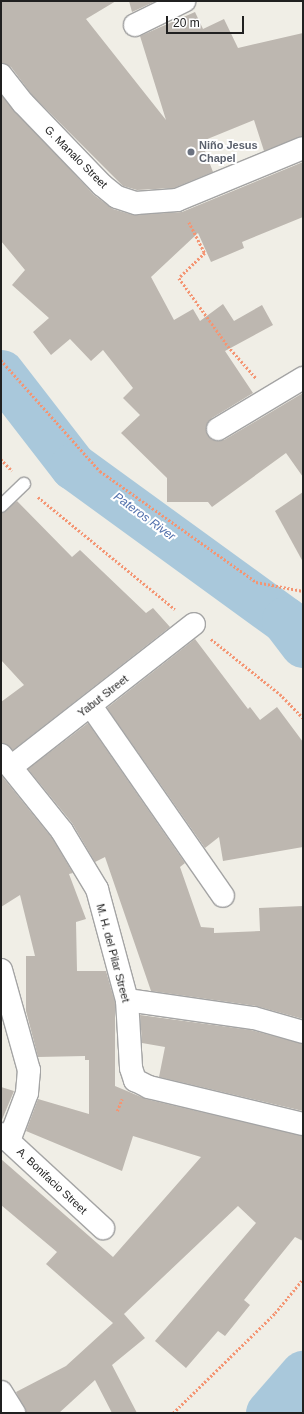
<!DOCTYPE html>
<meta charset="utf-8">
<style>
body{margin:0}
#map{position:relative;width:304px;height:1414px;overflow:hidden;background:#f0eee6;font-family:Helvetica,sans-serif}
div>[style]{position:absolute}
.river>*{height:47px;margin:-23.5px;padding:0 23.5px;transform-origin:23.5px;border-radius:23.5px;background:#a9c8db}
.building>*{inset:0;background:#bdb7b0}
.path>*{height:2.5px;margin-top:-1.25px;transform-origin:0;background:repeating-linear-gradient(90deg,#f49573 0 2px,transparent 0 4px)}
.roads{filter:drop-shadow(1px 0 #a4a4a4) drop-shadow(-1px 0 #a4a4a4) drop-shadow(0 1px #a4a4a4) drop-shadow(0 -1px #a4a4a4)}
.service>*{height:12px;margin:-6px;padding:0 6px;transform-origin:6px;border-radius:6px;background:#fff}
.minor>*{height:22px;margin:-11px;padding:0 11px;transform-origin:11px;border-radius:11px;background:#fff}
.dots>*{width:11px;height:11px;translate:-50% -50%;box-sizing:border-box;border:2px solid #fff;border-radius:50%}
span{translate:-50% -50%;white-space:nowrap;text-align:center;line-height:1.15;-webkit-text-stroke:4px #fff;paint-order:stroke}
.worship-label{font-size:11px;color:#5b616d;font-weight:700}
.left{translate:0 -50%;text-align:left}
.street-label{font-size:11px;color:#202020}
.water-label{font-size:12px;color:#506fac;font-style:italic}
.frame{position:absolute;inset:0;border:2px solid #202020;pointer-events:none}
.scale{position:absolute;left:166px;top:16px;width:78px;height:18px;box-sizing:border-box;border:2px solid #202020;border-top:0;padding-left:5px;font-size:12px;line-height:14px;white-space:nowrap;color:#202020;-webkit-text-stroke:3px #fff;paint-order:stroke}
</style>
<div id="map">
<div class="river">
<i style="left:1px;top:373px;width:118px;rotate:52.3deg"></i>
<i style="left:73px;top:466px;width:262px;rotate:36deg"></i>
<i style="left:285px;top:620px;width:30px;rotate:53deg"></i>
<i style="left:269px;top:1413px;width:52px;rotate:-48.9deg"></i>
</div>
<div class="building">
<i style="clip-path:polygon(1px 1px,116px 1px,86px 19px,166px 120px,140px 36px,195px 12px,203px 29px,224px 19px,238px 48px,303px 33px,303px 136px,264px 151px,254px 120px,205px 140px,209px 149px,205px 151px,213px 172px,174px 188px,137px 190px,123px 186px,32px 95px,11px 67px,1px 63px)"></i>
<i style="clip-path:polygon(129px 1px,156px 1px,132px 12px)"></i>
<i style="clip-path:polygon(1px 95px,94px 195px,113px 209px,133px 215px,182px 212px,303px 162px,303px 217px,242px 242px,244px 248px,211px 262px,198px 233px,151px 277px,174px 320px,193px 309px,200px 321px,223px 304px,234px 321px,262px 305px,273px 325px,225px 351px,253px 393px,212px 418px,206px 430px,212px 440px,224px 440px,303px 393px,303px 477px,286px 453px,212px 507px,208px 502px,167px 502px,167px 478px,121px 433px,140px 415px,123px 398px,133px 388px,103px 350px,91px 361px,70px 339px,51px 355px,33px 332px,49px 318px,12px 285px,25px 270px,1px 241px)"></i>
<i style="clip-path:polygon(303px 492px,303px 562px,275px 511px)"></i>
<i style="clip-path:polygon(17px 501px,72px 557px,80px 550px,146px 613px,153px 608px,170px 627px,13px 750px,1px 743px,1px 702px,24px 685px,1px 660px,1px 513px)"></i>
<i style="clip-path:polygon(195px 639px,248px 709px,250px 707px,260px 720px,277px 707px,303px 742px,303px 847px,223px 861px,219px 837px,205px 848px,107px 708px)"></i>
<i style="clip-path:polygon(88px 723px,185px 863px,180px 867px,201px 927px,214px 928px,214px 933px,260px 931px,259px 908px,303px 906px,303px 1019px,256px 1006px,151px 991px,105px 857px,95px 862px,72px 823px,28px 769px)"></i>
<i style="clip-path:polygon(1px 775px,52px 838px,73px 873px,69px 874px,86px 919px,76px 922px,77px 971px,106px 971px,115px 1002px,115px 1086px,146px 1099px,303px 1136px,303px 1241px,295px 1237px,244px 1300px,250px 1305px,225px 1336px,218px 1331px,186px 1368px,155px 1341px,256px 1223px,238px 1206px,124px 1314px,145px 1338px,112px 1365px,137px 1413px,112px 1413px,95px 1380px,59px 1413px,26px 1413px,16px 1392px,66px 1366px,113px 1323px,46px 1264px,57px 1252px,1px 1205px,1px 1159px,113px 1257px,201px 1157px,133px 1136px,122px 1171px,26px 1131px,38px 1099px,89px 1114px,89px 1060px,85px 1060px,85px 1056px,38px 1057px,26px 1011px,26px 956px,35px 956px,20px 895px,1px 907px)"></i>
<i style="clip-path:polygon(140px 1015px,251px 1030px,303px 1044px,303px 1111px,159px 1077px,165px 1047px,142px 1043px)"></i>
<i style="clip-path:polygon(1px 1087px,14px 1091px,1px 1122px)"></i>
</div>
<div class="path">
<i style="left:189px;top:222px;width:35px;rotate:63deg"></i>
<i style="left:205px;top:253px;width:36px;rotate:136deg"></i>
<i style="left:179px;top:278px;width:84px;rotate:54.2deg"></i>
<i style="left:228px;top:346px;width:43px;rotate:48.8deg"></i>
<i style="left:1px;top:360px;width:149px;rotate:48.3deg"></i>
<i style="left:100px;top:471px;width:191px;rotate:35.4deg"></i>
<i style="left:256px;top:582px;width:48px;rotate:10.8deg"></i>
<i style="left:1px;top:459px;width:16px;rotate:47deg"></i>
<i style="left:38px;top:497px;width:177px;rotate:39.3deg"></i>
<i style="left:211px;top:639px;width:88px;rotate:38.6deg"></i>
<i style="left:280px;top:694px;width:33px;rotate:46deg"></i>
<i style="left:117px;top:1111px;width:13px;rotate:-67deg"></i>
<i style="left:173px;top:1413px;width:143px;rotate:-44.4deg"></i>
<i style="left:275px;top:1313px;width:44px;rotate:-50.5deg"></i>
</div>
<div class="roads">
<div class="service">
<i style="left:1px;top:506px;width:32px;rotate:-44deg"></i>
</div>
<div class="minor">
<i style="left:135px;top:25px;width:55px;rotate:-26.1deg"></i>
<i style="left:1px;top:75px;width:36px;rotate:52deg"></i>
<i style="left:23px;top:103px;width:114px;rotate:46.1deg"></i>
<i style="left:102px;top:185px;width:19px;rotate:39deg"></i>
<i style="left:117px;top:197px;width:20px;rotate:18deg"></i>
<i style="left:136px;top:203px;width:41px;rotate:-4.2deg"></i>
<i style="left:177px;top:200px;width:136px;rotate:-22.4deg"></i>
<i style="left:218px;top:429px;width:99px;rotate:-31deg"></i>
<i style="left:91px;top:706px;width:231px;rotate:55.2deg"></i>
<i style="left:1px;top:755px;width:97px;rotate:51.2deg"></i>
<i style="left:62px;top:831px;width:68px;rotate:58.9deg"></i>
<i style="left:97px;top:889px;width:115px;rotate:74.9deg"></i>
<i style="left:127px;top:1000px;width:68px;rotate:86.6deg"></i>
<i style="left:131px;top:1068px;width:13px;rotate:72deg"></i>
<i style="left:135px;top:1080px;width:16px;rotate:27deg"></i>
<i style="left:149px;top:1087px;width:158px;rotate:13.5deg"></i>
<i style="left:11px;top:767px;width:232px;rotate:-38deg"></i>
<i style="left:1px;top:970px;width:104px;rotate:74.4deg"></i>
<i style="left:29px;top:1070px;width:23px;rotate:95deg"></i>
<i style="left:27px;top:1093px;width:51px;rotate:110.6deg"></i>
<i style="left:127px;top:1000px;width:128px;rotate:8.1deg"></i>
<i style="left:254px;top:1018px;width:51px;rotate:15.9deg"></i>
<i style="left:1px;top:1134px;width:139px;rotate:42.7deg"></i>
<i style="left:1px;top:1392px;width:25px;rotate:58deg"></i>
</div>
</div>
<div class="dots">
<i style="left:191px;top:152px;background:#6b7280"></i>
</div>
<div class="worship-label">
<span class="left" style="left:199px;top:152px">Niño Jesus<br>Chapel</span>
</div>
<div class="street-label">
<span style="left:76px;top:157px;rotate:45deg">G. Manalo Street</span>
<span style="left:103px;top:696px;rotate:-38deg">Yabut Street</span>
<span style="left:113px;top:953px;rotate:75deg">M. H. del Pilar Street</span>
<span style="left:52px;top:1181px;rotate:43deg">A. Bonifacio Street</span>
</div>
<div class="water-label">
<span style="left:144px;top:517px;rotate:36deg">Pateros River</span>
</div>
<div class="frame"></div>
<div class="scale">20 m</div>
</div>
